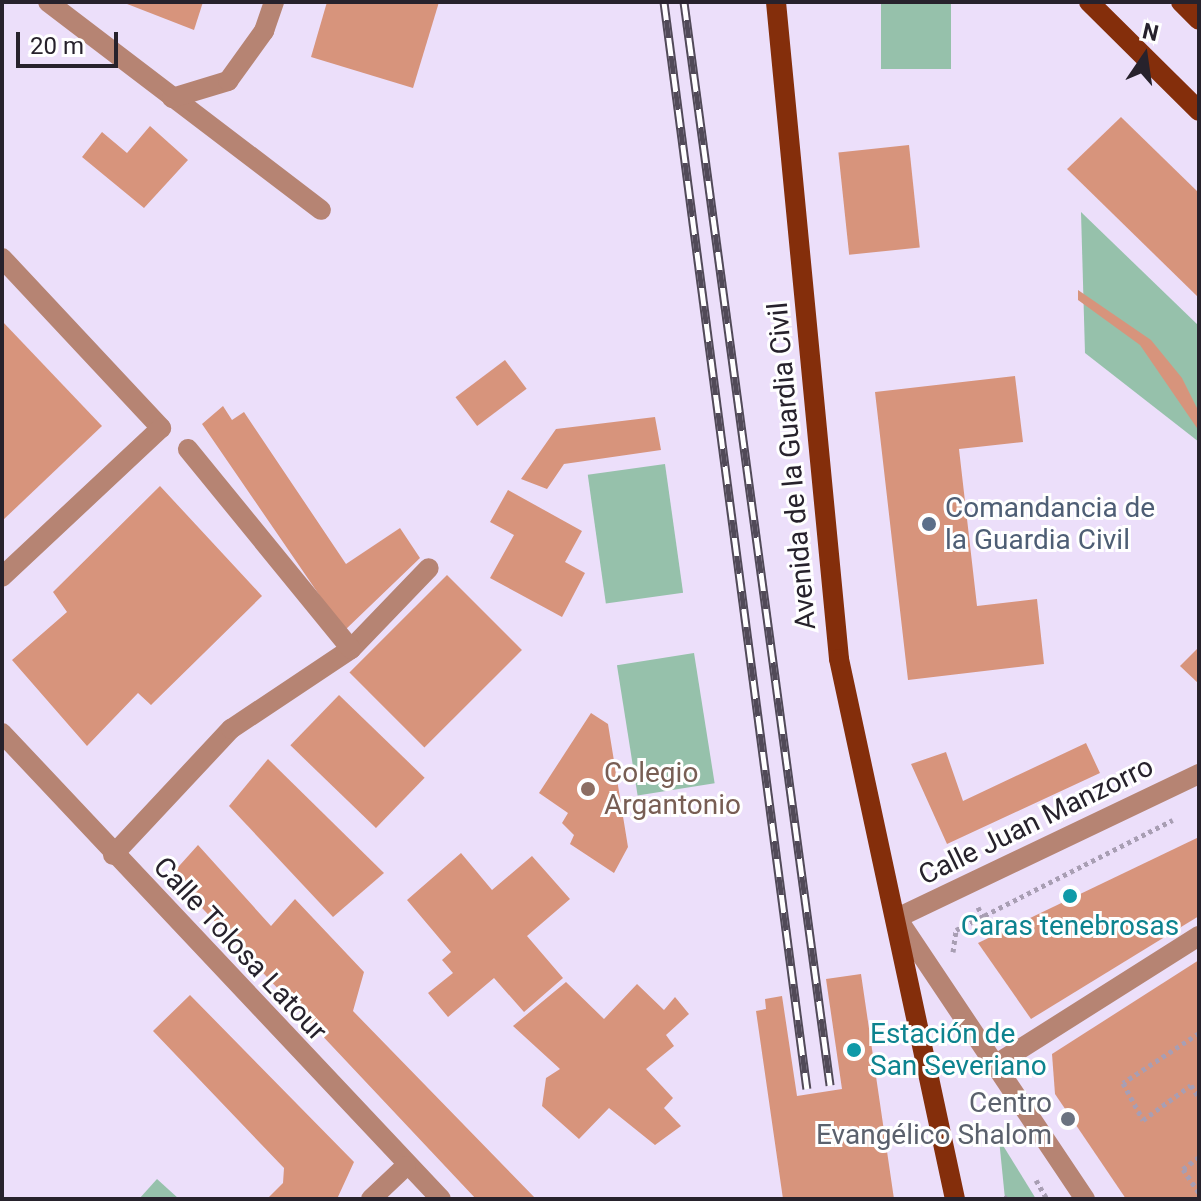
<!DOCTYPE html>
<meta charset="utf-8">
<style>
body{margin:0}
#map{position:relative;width:1201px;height:1201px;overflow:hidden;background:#ecdffa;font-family:Roboto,sans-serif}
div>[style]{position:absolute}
.green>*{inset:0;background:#96c1ab;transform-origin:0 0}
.building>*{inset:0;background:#d7947c;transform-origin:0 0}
.path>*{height:5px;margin-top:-2.5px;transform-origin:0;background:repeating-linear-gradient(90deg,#a89eb3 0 4px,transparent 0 8px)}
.minor>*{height:20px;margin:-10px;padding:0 10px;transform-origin:10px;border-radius:10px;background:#b68473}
.major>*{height:20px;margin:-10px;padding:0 10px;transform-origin:10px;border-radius:10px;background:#842e0b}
.rail>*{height:9px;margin-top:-4.5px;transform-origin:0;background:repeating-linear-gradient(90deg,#fff 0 18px,#514a58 0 36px);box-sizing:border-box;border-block:2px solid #514a58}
.dots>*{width:22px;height:22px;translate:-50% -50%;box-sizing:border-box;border:4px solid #fff;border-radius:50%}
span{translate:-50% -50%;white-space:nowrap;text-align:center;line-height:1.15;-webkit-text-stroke:6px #fff;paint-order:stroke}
.street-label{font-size:28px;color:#27222c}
.service-label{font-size:28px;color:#4e5e75}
.left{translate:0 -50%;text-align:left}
.education-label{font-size:28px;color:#785e54}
.culture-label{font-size:28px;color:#0d838f}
.worship-label{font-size:28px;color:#5b616d}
.right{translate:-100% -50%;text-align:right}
.frame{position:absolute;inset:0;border:4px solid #27222c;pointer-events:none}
.north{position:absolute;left:1105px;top:16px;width:80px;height:80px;-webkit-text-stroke:6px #fff;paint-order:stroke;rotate:13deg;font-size:22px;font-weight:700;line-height:32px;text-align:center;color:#27222c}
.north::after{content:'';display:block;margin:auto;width:28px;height:36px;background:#27222c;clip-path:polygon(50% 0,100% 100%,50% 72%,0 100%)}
.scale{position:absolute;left:16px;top:32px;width:102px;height:36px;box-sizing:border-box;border:4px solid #27222c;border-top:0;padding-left:10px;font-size:24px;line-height:28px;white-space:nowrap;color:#27222c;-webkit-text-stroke:6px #fff;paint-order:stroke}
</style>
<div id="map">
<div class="green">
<i style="left:881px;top:2px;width:70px;height:67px"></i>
<i style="clip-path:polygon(1081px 212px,1199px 326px,1199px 442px,1085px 353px)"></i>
<i style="left:665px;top:464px;width:130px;height:78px;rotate:82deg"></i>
<i style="left:694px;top:653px;width:132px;height:78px;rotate:81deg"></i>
<i style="clip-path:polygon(999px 1139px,1036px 1199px,1005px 1199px)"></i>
<i style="clip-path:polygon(157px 1179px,179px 1199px,139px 1199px)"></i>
</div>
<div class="building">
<i style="clip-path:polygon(122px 2px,203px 2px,194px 30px)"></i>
<i style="clip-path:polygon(327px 2px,439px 2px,413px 88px,311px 57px)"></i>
<i style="clip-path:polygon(1121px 117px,1199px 193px,1199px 298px,1067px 169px)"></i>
<i style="clip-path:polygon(150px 126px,188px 160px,144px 208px,82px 157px,102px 132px,127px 153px)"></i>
<i style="left:909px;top:145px;width:103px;height:71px;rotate:84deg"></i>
<i style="clip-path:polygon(1078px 290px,1151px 340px,1182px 378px,1199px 412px,1199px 431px,1140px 345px,1078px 300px)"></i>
<i style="clip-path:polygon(2px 321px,102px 426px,2px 521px)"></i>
<i style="left:505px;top:360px;width:36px;height:62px;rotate:53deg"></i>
<i style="clip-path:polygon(1015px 376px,1023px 442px,959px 449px,977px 606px,1037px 599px,1044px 664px,908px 680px,875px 392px)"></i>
<i style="clip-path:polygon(223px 406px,232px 420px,244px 412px,346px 564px,400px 528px,420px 558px,344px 631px,202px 424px)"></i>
<i style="clip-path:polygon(655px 417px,661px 450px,564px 464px,547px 489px,521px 479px,556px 429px)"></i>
<i style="clip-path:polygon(160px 486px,262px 596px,151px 705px,138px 693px,87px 746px,12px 660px,67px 612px,53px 592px)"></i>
<i style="clip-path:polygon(508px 490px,582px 531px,565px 562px,585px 573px,562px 617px,490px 578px,514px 535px,490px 522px)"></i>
<i style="left:447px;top:575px;width:106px;height:138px;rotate:45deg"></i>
<i style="clip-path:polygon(1199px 647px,1199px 684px,1180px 666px)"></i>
<i style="left:339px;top:695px;width:119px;height:70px;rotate:44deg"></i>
<i style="clip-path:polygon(591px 713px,608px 724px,628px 847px,614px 873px,570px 844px,574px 835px,562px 823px,568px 813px,539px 793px)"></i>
<i style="clip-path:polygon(1086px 743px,1100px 773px,947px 844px,911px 764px,946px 752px,963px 801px)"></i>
<i style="clip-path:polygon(268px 759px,384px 873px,333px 917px,229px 806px)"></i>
<i style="clip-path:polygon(1199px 837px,1199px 916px,1031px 1019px,978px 943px)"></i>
<i style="clip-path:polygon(198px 845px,271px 926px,295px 899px,364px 972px,353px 1011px,536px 1199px,476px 1199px,171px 875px)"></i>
<i style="clip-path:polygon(461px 853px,492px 890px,532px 856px,570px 899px,527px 936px,563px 978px,524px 1012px,494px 978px,448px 1017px,428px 993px,453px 973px,442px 960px,451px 952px,407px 900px)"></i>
<i style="clip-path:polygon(1199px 960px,1199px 1199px,1126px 1199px,1055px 1094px,1052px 1054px)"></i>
<i style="clip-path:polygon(861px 974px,894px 1199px,783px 1199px,756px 1011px,766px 1009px,765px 999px,782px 996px,797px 1096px,842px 1089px,826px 979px)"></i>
<i style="clip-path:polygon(566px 982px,604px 1019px,637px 984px,664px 1010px,675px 997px,689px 1014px,666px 1035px,674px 1046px,646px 1069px,673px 1098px,664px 1108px,681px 1126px,655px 1145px,609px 1108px,579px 1139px,542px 1106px,546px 1078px,560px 1069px,513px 1026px)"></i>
<i style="clip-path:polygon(190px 995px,354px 1162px,337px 1199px,267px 1199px,283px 1183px,284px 1168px,153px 1031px)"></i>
</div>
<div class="path">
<i style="left:978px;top:907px;width:19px;rotate:65deg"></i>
<i style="left:953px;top:952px;width:22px;rotate:-82deg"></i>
<i style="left:956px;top:930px;width:243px;rotate:-26.9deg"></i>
<i style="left:1199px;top:1033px;width:91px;rotate:146.7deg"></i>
<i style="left:1123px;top:1083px;width:42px;rotate:61.6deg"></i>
<i style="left:1143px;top:1120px;width:59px;rotate:-36.1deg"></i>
<i style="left:1191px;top:1085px;width:15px;rotate:58deg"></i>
<i style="left:1199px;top:1157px;width:20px;rotate:143deg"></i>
<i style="left:1183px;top:1169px;width:29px;rotate:56deg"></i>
<i style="left:1036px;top:1180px;width:22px;rotate:60deg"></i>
<i style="left:1004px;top:1196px;width:4px;rotate:56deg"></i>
</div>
<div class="minor">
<i style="left:48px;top:2px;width:343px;rotate:37.3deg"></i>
<i style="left:172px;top:98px;width:59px;rotate:-16.9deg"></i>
<i style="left:228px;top:81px;width:62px;rotate:-54.2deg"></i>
<i style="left:264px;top:31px;width:31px;rotate:-71deg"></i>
<i style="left:2px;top:258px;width:233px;rotate:46.9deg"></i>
<i style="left:161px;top:428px;width:218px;rotate:136.9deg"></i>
<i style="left:351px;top:649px;width:112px;rotate:-46.1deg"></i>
<i style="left:2px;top:733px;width:640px;rotate:46.71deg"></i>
<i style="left:113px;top:855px;width:173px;rotate:-46.9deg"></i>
<i style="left:231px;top:729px;width:144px;rotate:-33.7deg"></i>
<i style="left:351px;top:649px;width:258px;rotate:-129.2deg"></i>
<i style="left:998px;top:1063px;width:238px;rotate:-32.3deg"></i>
<i style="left:371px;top:1199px;width:48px;rotate:-43.3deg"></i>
<i style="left:1085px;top:1199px;width:338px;rotate:-123.8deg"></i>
<i style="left:897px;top:918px;width:335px;rotate:-25.5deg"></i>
</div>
<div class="major">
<i style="left:776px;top:2px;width:660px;rotate:84.52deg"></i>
<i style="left:839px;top:659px;width:552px;rotate:77.88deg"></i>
<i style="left:1089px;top:2px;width:155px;rotate:44.7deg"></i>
<i style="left:1181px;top:2px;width:25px;rotate:45deg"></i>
</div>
<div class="rail">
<i style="left:664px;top:2px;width:1096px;rotate:82.51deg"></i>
<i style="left:684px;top:2px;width:1093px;rotate:82.32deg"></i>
</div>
<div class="dots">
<i style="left:929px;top:524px;background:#5c6f8a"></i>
<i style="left:588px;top:789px;background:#8d6e63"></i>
<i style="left:1070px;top:896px;background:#0f9aa8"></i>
<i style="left:854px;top:1050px;background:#0f9aa8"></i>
<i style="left:1068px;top:1119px;background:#6b7280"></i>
</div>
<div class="street-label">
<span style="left:792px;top:466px;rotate:-95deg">Avenida de la Guardia Civil</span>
<span style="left:1036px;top:821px;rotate:-26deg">Calle Juan Manzorro</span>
<span style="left:240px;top:949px;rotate:47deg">Calle Tolosa Latour</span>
</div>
<div class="service-label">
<span class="left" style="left:945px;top:524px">Comandancia de<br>la Guardia Civil</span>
</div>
<div class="education-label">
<span class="left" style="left:604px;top:789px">Colegio<br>Argantonio</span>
</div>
<div class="culture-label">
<span style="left:1070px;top:926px">Caras tenebrosas</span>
<span class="left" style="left:870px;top:1050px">Estación de<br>San Severiano</span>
</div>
<div class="worship-label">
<span class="right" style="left:1052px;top:1119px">Centro<br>Evangélico Shalom</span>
</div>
<div class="frame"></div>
<div class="north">N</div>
<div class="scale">20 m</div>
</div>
